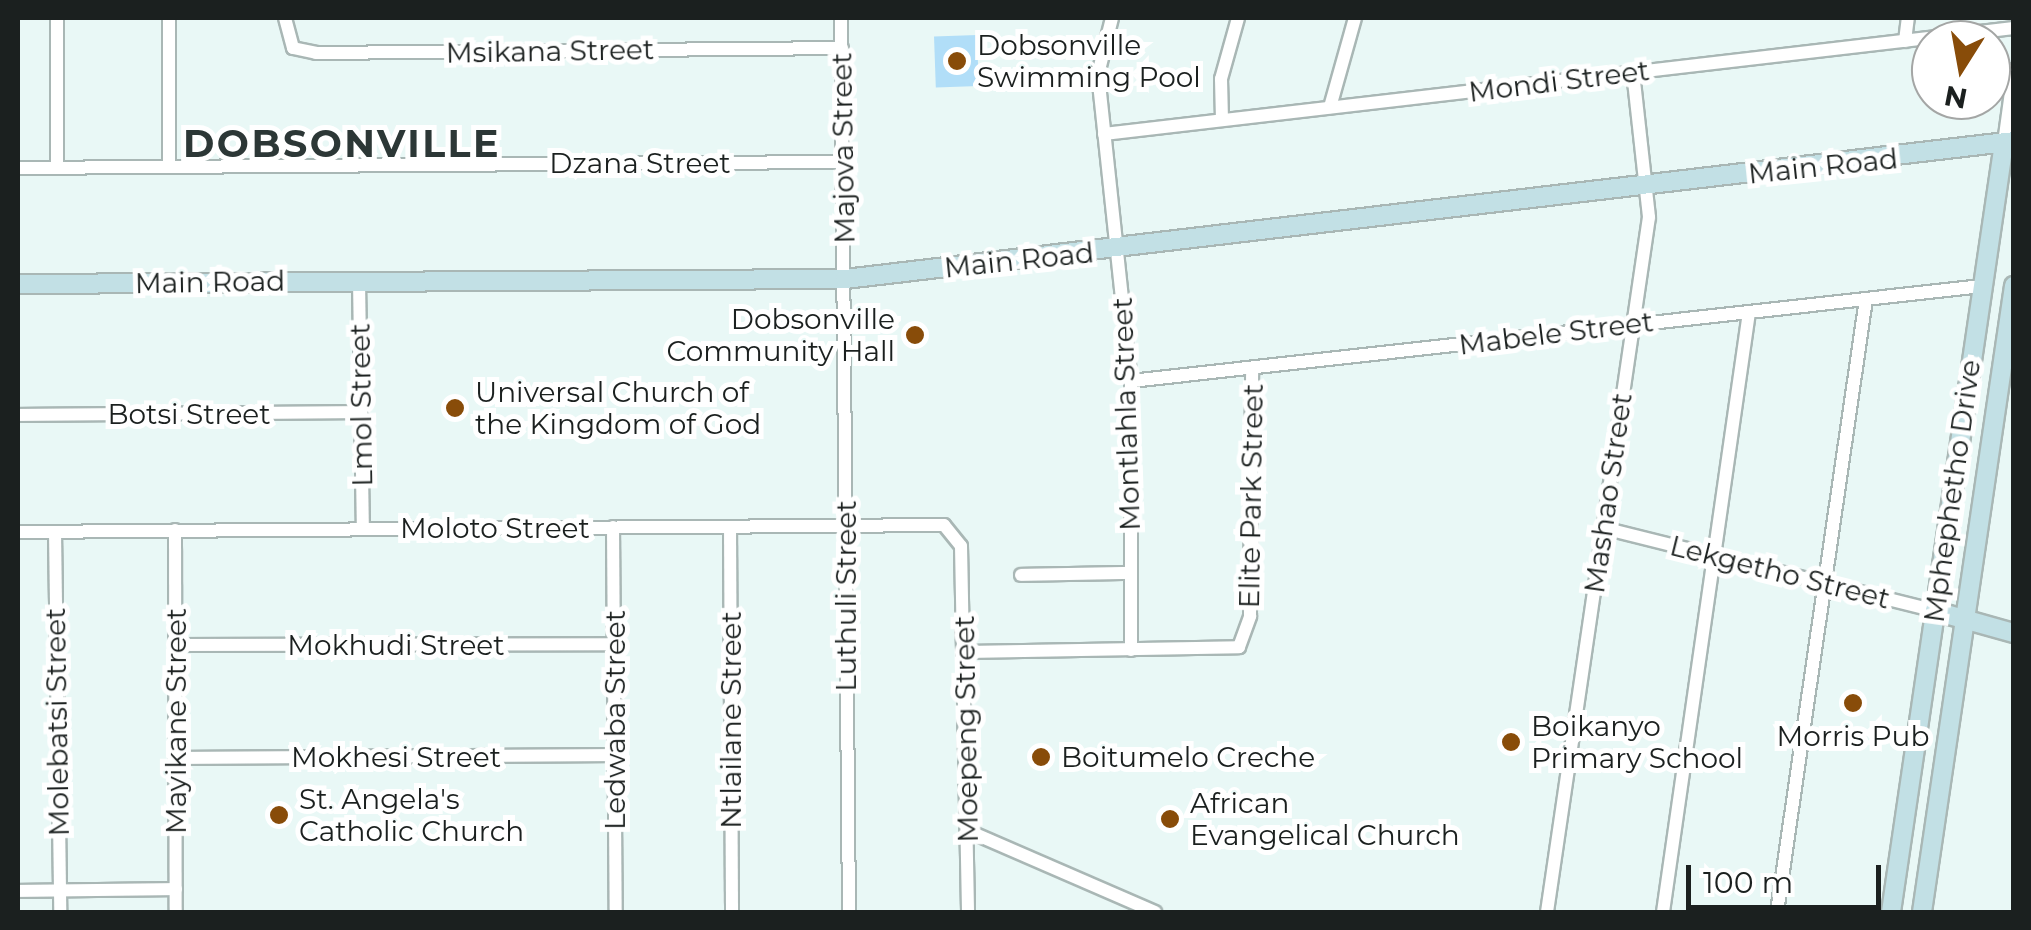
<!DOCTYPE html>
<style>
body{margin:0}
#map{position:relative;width:2031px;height:930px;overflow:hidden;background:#e9f8f6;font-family:Montserrat,sans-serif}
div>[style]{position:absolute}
.water>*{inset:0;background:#b1def8;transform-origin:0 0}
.roads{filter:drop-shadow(2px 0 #a9b7b5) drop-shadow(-2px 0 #a9b7b5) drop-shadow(0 2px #a9b7b5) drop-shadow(0 -2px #a9b7b5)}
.street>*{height:12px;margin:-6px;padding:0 6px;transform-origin:6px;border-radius:6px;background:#fff}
.secondary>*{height:18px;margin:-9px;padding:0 9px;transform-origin:9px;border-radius:9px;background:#c2e0e5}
.dots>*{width:28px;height:28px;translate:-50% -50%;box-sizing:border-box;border:5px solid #fff;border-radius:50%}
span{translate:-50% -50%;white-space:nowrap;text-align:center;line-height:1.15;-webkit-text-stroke:10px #fff;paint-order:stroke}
.poi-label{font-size:28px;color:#1b201f}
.left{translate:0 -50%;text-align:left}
.right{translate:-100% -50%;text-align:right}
.street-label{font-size:28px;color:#1b201f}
.district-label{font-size:38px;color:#2c3736;font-weight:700;letter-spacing:2.5px}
.frame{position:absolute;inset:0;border:20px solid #1b201f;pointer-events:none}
.north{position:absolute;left:1911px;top:20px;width:100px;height:100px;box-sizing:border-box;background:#fff;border:2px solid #a4a6a5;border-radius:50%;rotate:191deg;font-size:28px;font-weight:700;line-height:40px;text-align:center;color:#1b201f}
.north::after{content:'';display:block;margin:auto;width:35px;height:45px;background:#884c09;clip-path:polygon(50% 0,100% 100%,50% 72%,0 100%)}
.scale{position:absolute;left:1686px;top:865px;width:195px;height:45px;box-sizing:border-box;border:5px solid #1b201f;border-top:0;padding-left:12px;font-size:30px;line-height:35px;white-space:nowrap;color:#1b201f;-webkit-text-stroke:8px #fff;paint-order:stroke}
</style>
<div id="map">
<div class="water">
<i style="left:977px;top:35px;width:51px;height:43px;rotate:88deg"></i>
</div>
<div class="roads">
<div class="street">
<i style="left:57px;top:18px;width:149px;rotate:90deg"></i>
<i style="left:169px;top:18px;width:148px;rotate:90deg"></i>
<i style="left:285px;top:18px;width:31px;rotate:75deg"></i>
<i style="left:293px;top:48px;width:24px;rotate:12deg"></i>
<i style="left:316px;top:53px;width:526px;rotate:-0.54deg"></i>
<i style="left:841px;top:18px;width:894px;rotate:89.49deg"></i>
<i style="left:1112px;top:18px;width:58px;rotate:104deg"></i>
<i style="left:1098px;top:74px;width:309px;rotate:83.9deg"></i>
<i style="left:1131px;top:381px;width:269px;rotate:90deg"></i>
<i style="left:1905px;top:41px;width:23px;rotate:-83deg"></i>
<i style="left:1330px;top:107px;width:92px;rotate:-74.3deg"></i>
<i style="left:1222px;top:120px;width:41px;rotate:-91.4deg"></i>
<i style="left:1221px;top:79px;width:63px;rotate:-74.4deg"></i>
<i style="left:1104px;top:134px;width:916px;rotate:-6.64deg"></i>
<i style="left:2004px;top:143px;width:74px;rotate:-82.2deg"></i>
<i style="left:18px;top:168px;width:824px;rotate:-0.42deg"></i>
<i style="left:359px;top:281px;width:248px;rotate:89.1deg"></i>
<i style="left:1131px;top:381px;width:856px;rotate:-6.37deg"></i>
<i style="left:18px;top:415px;width:343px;rotate:-0.5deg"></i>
<i style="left:613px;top:527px;width:385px;rotate:89.6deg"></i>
<i style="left:730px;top:527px;width:385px;rotate:89.7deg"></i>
<i style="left:1603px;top:528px;width:342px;rotate:14deg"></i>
<i style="left:175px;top:530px;width:382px;rotate:89.9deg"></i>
<i style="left:18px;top:532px;width:926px;rotate:-0.43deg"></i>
<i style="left:944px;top:525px;width:27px;rotate:51deg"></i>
<i style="left:961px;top:546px;width:366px;rotate:88.9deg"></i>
<i style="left:55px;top:532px;width:380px;rotate:89.2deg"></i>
<i style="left:1021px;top:575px;width:109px;rotate:-1.1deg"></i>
<i style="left:177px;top:645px;width:437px;rotate:-0.1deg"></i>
<i style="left:966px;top:652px;width:273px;rotate:-1deg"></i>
<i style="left:1239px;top:647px;width:33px;rotate:-70deg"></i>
<i style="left:1250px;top:616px;width:248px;rotate:-89.5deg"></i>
<i style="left:177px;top:758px;width:437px;rotate:-0.4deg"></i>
<i style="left:968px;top:831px;width:204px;rotate:23.4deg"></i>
<i style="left:18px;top:891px;width:158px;rotate:-0.7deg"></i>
<i style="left:1547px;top:912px;width:702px;rotate:-81.65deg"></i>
<i style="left:1649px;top:217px;width:145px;rotate:-96.3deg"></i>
<i style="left:1663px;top:912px;width:606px;rotate:-81.84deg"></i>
<i style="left:1777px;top:912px;width:619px;rotate:-81.74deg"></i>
</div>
<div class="secondary">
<i style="left:18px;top:284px;width:827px;rotate:-0.35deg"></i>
<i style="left:845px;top:279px;width:1177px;rotate:-6.73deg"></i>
<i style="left:1935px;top:611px;width:82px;rotate:15.6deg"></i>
<i style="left:1891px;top:912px;width:777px;rotate:-81.64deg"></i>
<i style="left:1922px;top:912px;width:633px;rotate:-81.64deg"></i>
</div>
</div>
<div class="dots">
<i style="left:957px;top:61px;background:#884c09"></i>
<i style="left:915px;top:335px;background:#884c09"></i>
<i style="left:455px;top:408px;background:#884c09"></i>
<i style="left:1853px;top:703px;background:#884c09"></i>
<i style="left:1511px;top:742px;background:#884c09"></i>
<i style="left:1041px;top:757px;background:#884c09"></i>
<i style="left:279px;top:815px;background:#884c09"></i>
<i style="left:1170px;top:819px;background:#884c09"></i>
</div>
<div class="poi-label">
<span class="left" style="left:977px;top:61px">Dobsonville<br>Swimming Pool</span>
<span class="right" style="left:895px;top:335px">Dobsonville<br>Community Hall</span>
<span class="left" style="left:475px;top:408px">Universal Church of<br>the Kingdom of God</span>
<span class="left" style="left:1531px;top:742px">Boikanyo<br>Primary School</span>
<span style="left:1853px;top:736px">Morris Pub</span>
<span class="left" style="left:1061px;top:757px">Boitumelo Creche</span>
<span class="left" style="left:299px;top:815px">St. Angela's<br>Catholic Church</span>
<span class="left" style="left:1190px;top:819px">African<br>Evangelical Church</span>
</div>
<div class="street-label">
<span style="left:550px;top:51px;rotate:-1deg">Msikana Street</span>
<span style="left:1559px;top:81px;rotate:-7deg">Mondi Street</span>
<span style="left:843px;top:148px;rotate:-91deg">Majova Street</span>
<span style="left:640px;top:163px">Dzana Street</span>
<span style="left:1823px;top:166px;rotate:-6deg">Main Road</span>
<span style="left:1019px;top:260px;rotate:-6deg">Main Road</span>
<span style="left:210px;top:282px;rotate:-1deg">Main Road</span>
<span style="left:1556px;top:333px;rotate:-7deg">Mabele Street</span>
<span style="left:361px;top:405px;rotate:-91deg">Lmol Street</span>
<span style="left:189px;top:414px">Botsi Street</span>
<span style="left:1126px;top:414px;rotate:-92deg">Montlahla Street</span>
<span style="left:1952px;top:491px;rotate:-82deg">Mphephetho Drive</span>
<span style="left:1608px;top:493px;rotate:-82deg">Mashao Street</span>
<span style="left:1251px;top:496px;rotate:-89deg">Elite Park Street</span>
<span style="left:495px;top:528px">Moloto Street</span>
<span style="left:1780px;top:572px;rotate:14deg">Lekgetho Street</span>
<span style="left:846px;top:596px;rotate:-90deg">Luthuli Street</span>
<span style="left:396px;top:645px">Mokhudi Street</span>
<span style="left:615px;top:720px;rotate:-90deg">Ledwaba Street</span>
<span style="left:731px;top:720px;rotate:-90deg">Ntlailane Street</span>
<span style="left:176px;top:721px;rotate:-90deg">Mayikane Street</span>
<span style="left:57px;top:722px;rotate:-91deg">Molebatsi Street</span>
<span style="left:966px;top:729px;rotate:-91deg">Moepeng Street</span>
<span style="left:396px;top:757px">Mokhesi Street</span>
</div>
<div class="district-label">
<span style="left:342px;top:144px">DOBSONVILLE</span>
</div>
<div class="frame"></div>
<div class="north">N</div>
<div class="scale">100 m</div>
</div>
